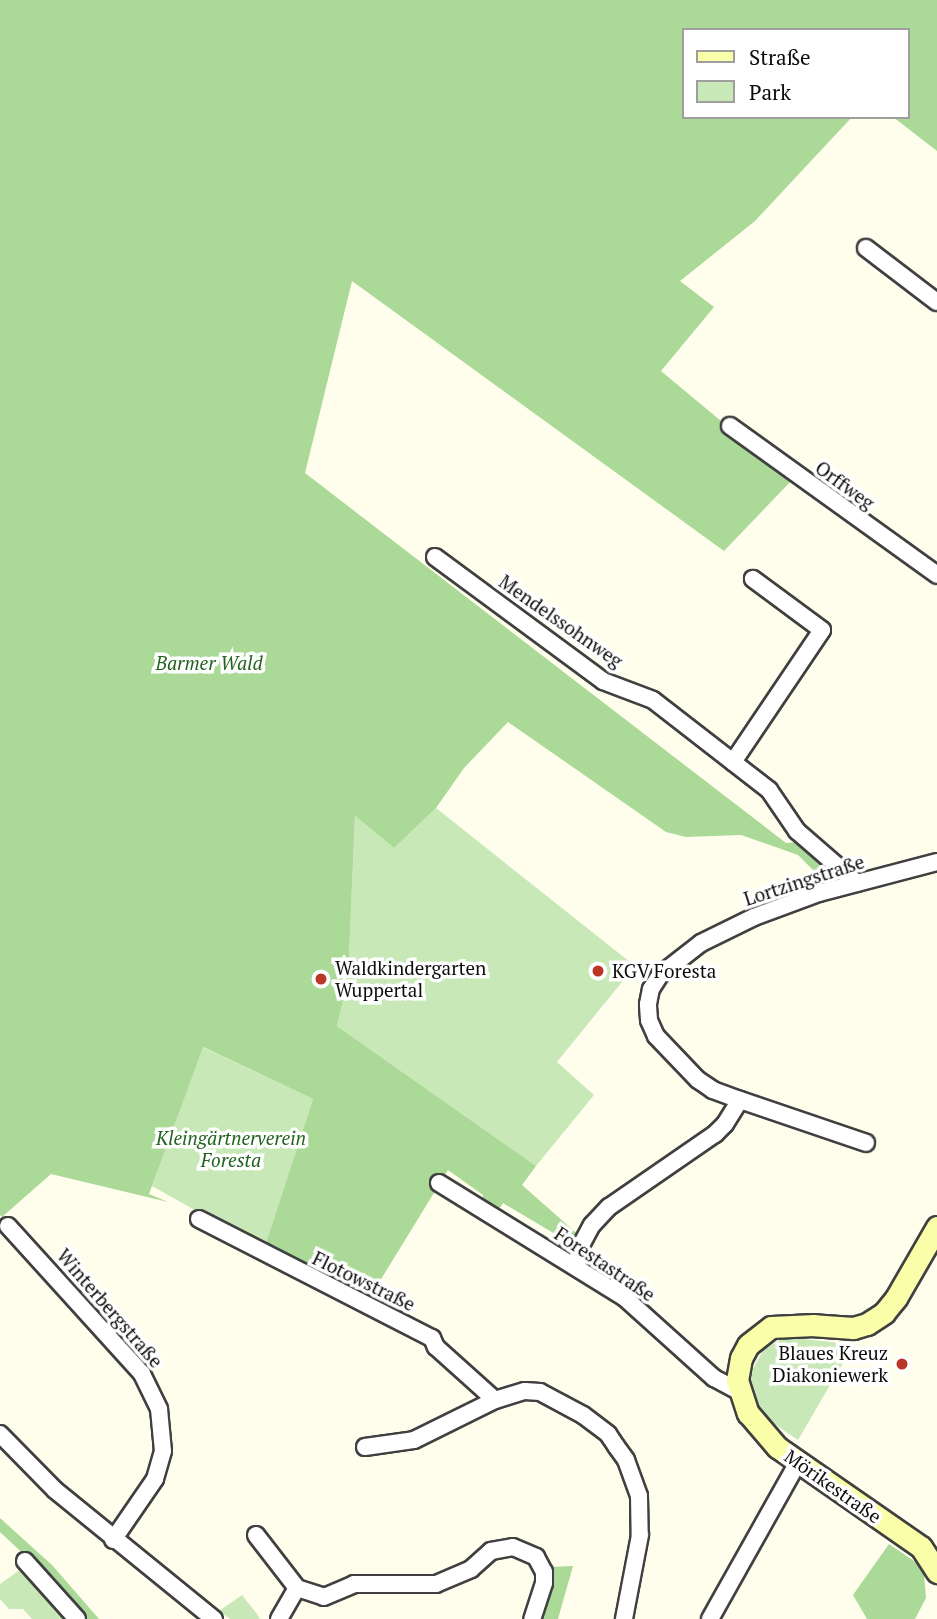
<!DOCTYPE html>
<meta charset="utf-8">
<style>
body{margin:0}
#map{position:relative;width:937px;height:1619px;overflow:hidden;background:#fffeed;font-family:"PT Serif",serif}
div>[style]{position:absolute}
.green>*{inset:0;background:#c9e8b7}
.forest>*{inset:0;background:#abd997}
.roads{filter:drop-shadow(2px 0 #404040) drop-shadow(-2px 0 #404040) drop-shadow(0 2px #404040) drop-shadow(0 -2px #404040)}
.street>*{height:16px;margin:-8px;padding:0 8px;transform-origin:8px;border-radius:8px;background:#fff}
.secondary>*{height:21px;margin:-10.5px;padding:0 10.5px;transform-origin:10.5px;border-radius:10.5px;background:#fafea9}
.dots>*{width:19px;height:19px;translate:-50% -50%;box-sizing:border-box;border:4px solid #fff;border-radius:50%}
span{translate:-50% -50%;white-space:nowrap;text-align:center;line-height:1.15;-webkit-text-stroke:7px #fff;paint-order:stroke}
.street-label{font-size:19px;color:#0d0d0d}
.park-label{font-size:19px;color:#22631e;font-style:italic}
.poi-label{font-size:19px;color:#0d0d0d}
.left{translate:0 -50%;text-align:left}
.right{translate:-100% -50%;text-align:right}
.legend{position:absolute;left:682px;top:28px;width:228px;height:91px;box-sizing:border-box;background:#fff;border:2px solid #9e9e9e;margin:0;padding:9px 12px;list-style:none;font-size:21px;color:#0d0d0d}
.legend li{display:flex;align-items:center;gap:14px;height:35px}
.legend b{width:35px;border:2px solid #9e9e9e}
</style>
<div id="map">
<div class="green">
<i style="clip-path:polygon(436px 808px,635px 966px,557px 1062px,594px 1095px,536px 1166px,337px 1026px,348px 979px,355px 816px,394px 848px)"></i>
<i style="clip-path:polygon(202px 1047px,313px 1099px,264px 1249px,152px 1186px)"></i>
<i style="clip-path:polygon(785px 1337px,840px 1343px,847px 1356px,798px 1440px,770px 1421px,756px 1403px,750px 1383px,753px 1369px,763px 1350px)"></i>
<i style="clip-path:polygon(25px 1566px,67px 1619px,32px 1619px,23px 1609px,9px 1609px,0 1599px,0 1584px)"></i>
<i style="clip-path:polygon(242px 1595px,257px 1614px,260px 1619px,230px 1619px,219px 1611px)"></i>
</div>
<div class="forest">
<i style="clip-path:polygon(0 0,937px 0,937px 151px,893px 117px,907px 117px,907px 30px,683px 30px,683px 117px,852px 117px,755px 221px,680px 281px,714px 307px,661px 371px,792px 480px,724px 551px,352px 281px,305px 473px,786px 843px,801px 842px,842px 876px,824px 881px,798px 855px,741px 835px,686px 837px,666px 832px,508px 722px,464px 768px,436px 808px,394px 848px,355px 816px,348px 979px,337px 1026px,536px 1166px,522px 1185px,581px 1237px,571px 1251px,564px 1253px,551px 1247px,555px 1234px,503px 1203px,496px 1214px,482px 1205px,483px 1195px,448px 1170px,367px 1302px,264px 1249px,313px 1099px,203px 1047px,149px 1194px,168px 1202px,51px 1174px,2px 1217px,0 1215px)"></i>
<i style="clip-path:polygon(0 1518px,52px 1565px,99px 1619px,81px 1619px,35px 1565px,0 1532px)"></i>
<i style="clip-path:polygon(889px 1544px,917px 1563px,924px 1575px,926px 1598px,915px 1619px,867px 1619px,853px 1595px)"></i>
<i style="clip-path:polygon(573px 1566px,558px 1619px,537px 1619px,549px 1567px)"></i>
</div>
<div class="roads">
<div class="street">
<i style="left:866px;top:248px;width:89px;rotate:37.3deg"></i>
<i style="left:730px;top:426px;width:255px;rotate:35.7deg"></i>
<i style="left:435px;top:557px;width:209px;rotate:36.4deg"></i>
<i style="left:603px;top:681px;width:53px;rotate:20.8deg"></i>
<i style="left:653px;top:700px;width:147px;rotate:37.8deg"></i>
<i style="left:769px;top:790px;width:50px;rotate:55.7deg"></i>
<i style="left:797px;top:831px;width:79px;rotate:40.9deg"></i>
<i style="left:733px;top:762px;width:159px;rotate:-56deg"></i>
<i style="left:822px;top:630px;width:86px;rotate:-143.5deg"></i>
<i style="left:740px;top:1100px;width:133px;rotate:18.8deg"></i>
<i style="left:439px;top:1183px;width:219px;rotate:31.7deg"></i>
<i style="left:625px;top:1298px;width:120px;rotate:42deg"></i>
<i style="left:714px;top:1378px;width:27px;rotate:28deg"></i>
<i style="left:199px;top:1219px;width:262px;rotate:27.1deg"></i>
<i style="left:432px;top:1338px;width:10px;rotate:66deg"></i>
<i style="left:436px;top:1347px;width:79px;rotate:41.9deg"></i>
<i style="left:8px;top:1226px;width:200px;rotate:47.8deg"></i>
<i style="left:142px;top:1374px;width:39px;rotate:64deg"></i>
<i style="left:159px;top:1409px;width:42px;rotate:84.6deg"></i>
<i style="left:163px;top:1451px;width:29px;rotate:106deg"></i>
<i style="left:155px;top:1479px;width:74px;rotate:124.5deg"></i>
<i style="left:577px;top:1267px;width:18px;rotate:-84deg"></i>
<i style="left:579px;top:1249px;width:27px;rotate:-62deg"></i>
<i style="left:592px;top:1225px;width:25px;rotate:-47deg"></i>
<i style="left:609px;top:1207px;width:129px;rotate:-34.6deg"></i>
<i style="left:715px;top:1134px;width:14px;rotate:-45deg"></i>
<i style="left:725px;top:1124px;width:28px;rotate:-58deg"></i>
<i style="left:740px;top:1100px;width:29px;rotate:-160deg"></i>
<i style="left:713px;top:1090px;width:18px;rotate:-146deg"></i>
<i style="left:698px;top:1080px;width:61px;rotate:-133.7deg"></i>
<i style="left:656px;top:1036px;width:17px;rotate:-114deg"></i>
<i style="left:649px;top:1020px;width:16px;rotate:-94deg"></i>
<i style="left:648px;top:1004px;width:15px;rotate:-79deg"></i>
<i style="left:651px;top:989px;width:17px;rotate:-57deg"></i>
<i style="left:660px;top:975px;width:52px;rotate:-38deg"></i>
<i style="left:701px;top:943px;width:59px;rotate:-26.1deg"></i>
<i style="left:754px;top:917px;width:69px;rotate:-20.3deg"></i>
<i style="left:819px;top:893px;width:122px;rotate:-14.7deg"></i>
<i style="left:0;top:1434px;width:78px;rotate:45.5deg"></i>
<i style="left:55px;top:1490px;width:205px;rotate:39.1deg"></i>
<i style="left:365px;top:1447px;width:49px;rotate:-8.1deg"></i>
<i style="left:414px;top:1440px;width:90px;rotate:-26.3deg"></i>
<i style="left:495px;top:1400px;width:31px;rotate:-17deg"></i>
<i style="left:525px;top:1391px;width:15px;rotate:4deg"></i>
<i style="left:540px;top:1392px;width:49px;rotate:28.1deg"></i>
<i style="left:583px;top:1415px;width:31px;rotate:37deg"></i>
<i style="left:608px;top:1434px;width:14px;rotate:56deg"></i>
<i style="left:616px;top:1446px;width:17px;rotate:54deg"></i>
<i style="left:626px;top:1460px;width:38px;rotate:70deg"></i>
<i style="left:639px;top:1496px;width:39px;rotate:89deg"></i>
<i style="left:640px;top:1535px;width:86px;rotate:100.8deg"></i>
<i style="left:256px;top:1535px;width:67px;rotate:52.3deg"></i>
<i style="left:25px;top:1561px;width:78px;rotate:48.1deg"></i>
<i style="left:279px;top:1619px;width:36px;rotate:-60deg"></i>
<i style="left:297px;top:1588px;width:28px;rotate:18deg"></i>
<i style="left:324px;top:1597px;width:33px;rotate:-23deg"></i>
<i style="left:354px;top:1584px;width:82px"></i>
<i style="left:436px;top:1584px;width:38px;rotate:-23deg"></i>
<i style="left:471px;top:1569px;width:27px;rotate:-42deg"></i>
<i style="left:491px;top:1551px;width:22px;rotate:-10deg"></i>
<i style="left:513px;top:1547px;width:25px;rotate:23deg"></i>
<i style="left:536px;top:1557px;width:17px;rotate:62deg"></i>
<i style="left:544px;top:1572px;width:11px;rotate:90deg"></i>
<i style="left:544px;top:1583px;width:38px;rotate:108deg"></i>
<i style="left:710px;top:1619px;width:180px;rotate:-60.7deg"></i>
</div>
<div class="secondary">
<i style="left:937px;top:1227px;width:82px;rotate:120deg"></i>
<i style="left:896px;top:1298px;width:19px;rotate:129deg"></i>
<i style="left:884px;top:1313px;width:20px;rotate:147deg"></i>
<i style="left:867px;top:1324px;width:15px;rotate:164deg"></i>
<i style="left:853px;top:1328px;width:39px;rotate:-176deg"></i>
<i style="left:814px;top:1325px;width:43px;rotate:177.3deg"></i>
<i style="left:771px;top:1327px;width:29px;rotate:142deg"></i>
<i style="left:748px;top:1345px;width:15px;rotate:118deg"></i>
<i style="left:741px;top:1358px;width:22px;rotate:100deg"></i>
<i style="left:737px;top:1380px;width:35px;rotate:72deg"></i>
<i style="left:748px;top:1413px;width:45px;rotate:49.5deg"></i>
<i style="left:777px;top:1447px;width:175px;rotate:34.8deg"></i>
<i style="left:921px;top:1547px;width:30px;rotate:57deg"></i>
</div>
</div>
<div class="dots">
<i style="left:598px;top:971px;background:#ba3627"></i>
<i style="left:321px;top:979px;background:#ba3627"></i>
<i style="left:902px;top:1364px;background:#ba3627"></i>
</div>
<div class="street-label">
<span style="left:845px;top:485px;rotate:36deg">Orffweg</span>
<span style="left:561px;top:621px;rotate:35deg">Mendelssohnweg</span>
<span style="left:804px;top:880px;rotate:-18deg">Lortzingstraße</span>
<span style="left:605px;top:1264px;rotate:34deg">Forestastraße</span>
<span style="left:364px;top:1281px;rotate:26deg">Flotowstraße</span>
<span style="left:110px;top:1308px;rotate:49deg">Winterbergstraße</span>
<span style="left:833px;top:1486px;rotate:35deg">Mörikestraße</span>
</div>
<div class="park-label">
<span style="left:209px;top:663px">Barmer Wald</span>
<span style="left:231px;top:1149px">Kleingärtnerverein<br>Foresta</span>
</div>
<div class="poi-label">
<span class="left" style="left:335px;top:979px">Waldkindergarten<br>Wuppertal</span>
<span class="left" style="left:612px;top:971px">KGV Foresta</span>
<span class="right" style="left:888px;top:1364px">Blaues Kreuz<br>Diakoniewerk</span>
</div>
<ul class="legend">
<li><b style="height:9px;background:#fafea9"></b>Straße</li>
<li><b style="height:19px;background:#c9e8b7"></b>Park</li>
</ul>
</div>
